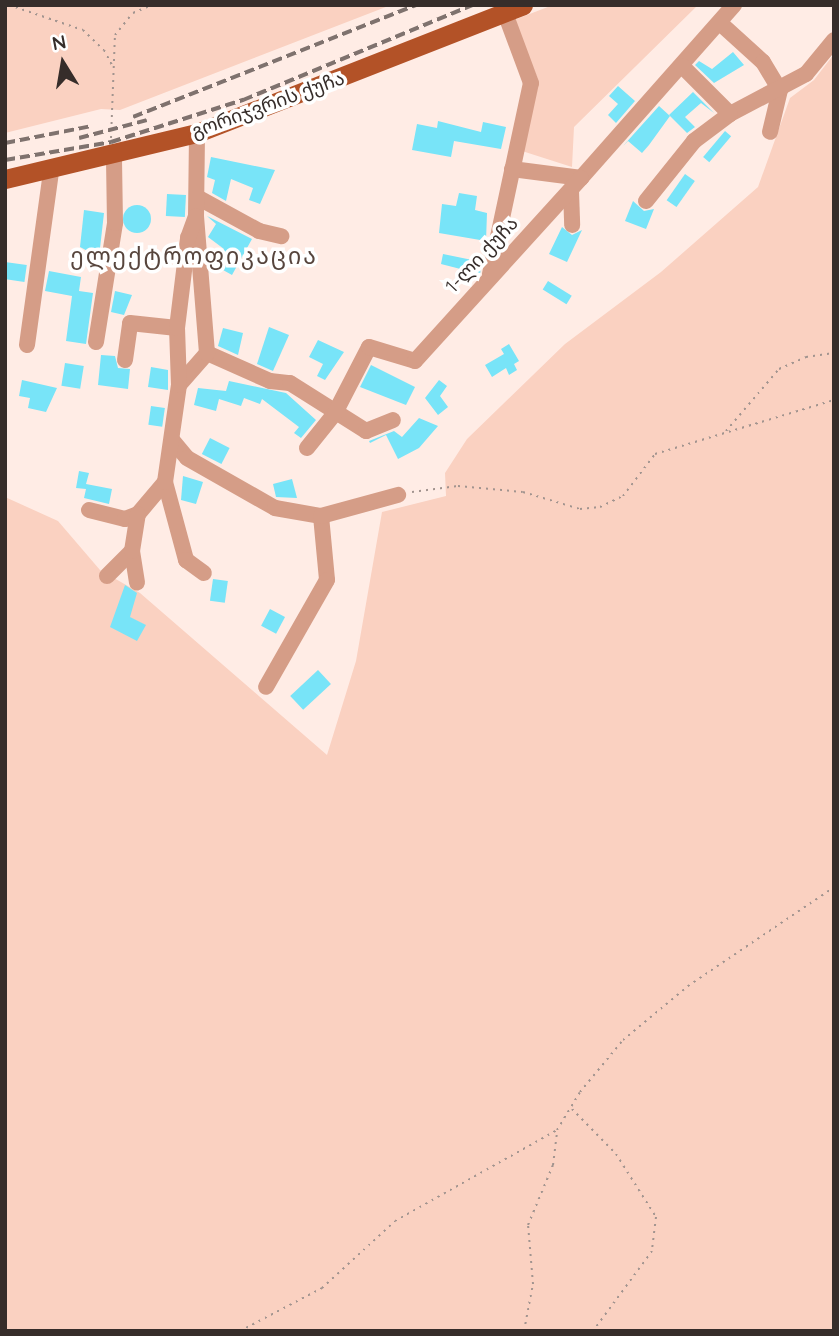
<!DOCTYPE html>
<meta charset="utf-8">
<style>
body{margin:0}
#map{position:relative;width:839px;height:1336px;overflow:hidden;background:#ffece5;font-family:Quicksand,"Noto Sans Georgian",sans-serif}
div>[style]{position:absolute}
.green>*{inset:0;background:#fad1c1}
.building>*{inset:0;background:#78e4f8;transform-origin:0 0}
.round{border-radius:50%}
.path>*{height:2px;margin-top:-1px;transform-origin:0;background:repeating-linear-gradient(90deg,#a2948f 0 2px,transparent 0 7px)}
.minor>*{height:16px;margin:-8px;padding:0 8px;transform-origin:8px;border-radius:8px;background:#d59d87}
.major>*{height:19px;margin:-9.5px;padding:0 9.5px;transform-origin:9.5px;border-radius:9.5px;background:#b35227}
.rail>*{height:3.5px;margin-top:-1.75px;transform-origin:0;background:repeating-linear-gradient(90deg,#7f726e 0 10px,transparent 0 15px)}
span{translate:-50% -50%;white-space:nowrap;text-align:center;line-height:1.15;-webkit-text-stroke:7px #fff;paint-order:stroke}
.street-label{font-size:19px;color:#362d2a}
.quarter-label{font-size:23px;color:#57453d;letter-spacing:2px}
.frame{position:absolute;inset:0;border:7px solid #362d2a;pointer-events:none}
.north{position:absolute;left:28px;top:28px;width:70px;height:70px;-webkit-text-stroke:5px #fff;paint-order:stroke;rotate:349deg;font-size:19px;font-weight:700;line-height:28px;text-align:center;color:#362d2a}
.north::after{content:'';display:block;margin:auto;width:24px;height:32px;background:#362d2a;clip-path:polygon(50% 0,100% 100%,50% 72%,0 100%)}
</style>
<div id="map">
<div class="green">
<i style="clip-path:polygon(5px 5px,391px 5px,120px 110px,101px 109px,5px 133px)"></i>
<i style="clip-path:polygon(553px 5px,698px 5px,574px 127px,572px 167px,522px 151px,539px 82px,514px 20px)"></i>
<i style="clip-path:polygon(834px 54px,834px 1331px,5px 1331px,5px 497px,58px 521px,100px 570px,140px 593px,327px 755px,356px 661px,382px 512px,446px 496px,445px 473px,467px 439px,565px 344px,661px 272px,758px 187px,790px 98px,814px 80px)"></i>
</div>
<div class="building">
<i style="clip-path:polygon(733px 52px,744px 65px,714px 83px,695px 65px,699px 61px,712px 69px)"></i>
<i style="clip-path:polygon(618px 86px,635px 101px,616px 123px,608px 115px,618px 104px,609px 96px)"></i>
<i style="clip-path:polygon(693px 92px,714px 113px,701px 103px,685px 117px,695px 127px,687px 133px,669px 115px)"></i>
<i style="clip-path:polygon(659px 106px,670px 116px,649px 145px,642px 153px,628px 141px,623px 146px)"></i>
<i style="clip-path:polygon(438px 121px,481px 132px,483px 122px,506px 127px,501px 149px,454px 141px,451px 157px,412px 150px,417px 124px,437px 128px)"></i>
<i style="left:725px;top:131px;width:8px;height:34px;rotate:40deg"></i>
<i style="clip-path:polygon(211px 157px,275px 170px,260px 204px,249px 200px,253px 188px,231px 179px,226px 201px,212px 193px,215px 180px,207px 177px)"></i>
<i style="left:685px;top:174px;width:12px;height:32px;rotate:35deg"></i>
<i style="clip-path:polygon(459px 193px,477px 196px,475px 210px,487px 213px,486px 241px,439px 233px,442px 204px,456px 206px)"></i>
<i style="left:167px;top:194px;width:19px;height:22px;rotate:3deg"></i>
<i style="clip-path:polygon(633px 201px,644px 211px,654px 209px,646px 229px,625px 221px)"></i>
<i class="round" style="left:123px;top:205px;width:28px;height:28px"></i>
<i style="clip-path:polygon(84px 210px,104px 213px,99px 257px,80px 247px)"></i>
<i style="clip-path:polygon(207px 216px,252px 239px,232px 275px,214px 265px,224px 249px,208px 237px,216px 224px)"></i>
<i style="clip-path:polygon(562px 227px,572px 235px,582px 230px,567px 262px,549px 254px)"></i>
<i style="clip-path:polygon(443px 254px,482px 262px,480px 274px,441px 264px)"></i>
<i style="left:5px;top:262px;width:22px;height:17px;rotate:8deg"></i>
<i style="clip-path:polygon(49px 271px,81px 277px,79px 291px,93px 293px,86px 344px,66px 341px,72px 296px,45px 291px)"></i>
<i style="left:548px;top:281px;width:28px;height:10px;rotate:32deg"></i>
<i style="clip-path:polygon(115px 291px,132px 295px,124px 315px,111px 312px)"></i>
<i style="clip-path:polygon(269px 327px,289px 335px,273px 371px,257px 364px)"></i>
<i style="clip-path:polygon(223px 328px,243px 333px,238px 355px,218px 346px)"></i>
<i style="clip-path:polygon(318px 340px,344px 352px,325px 380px,317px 376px,323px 364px,309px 357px)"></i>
<i style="clip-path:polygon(509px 344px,519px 361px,514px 364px,517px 370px,509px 375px,506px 368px,492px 377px,485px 365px,504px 354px,501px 349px)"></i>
<i style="clip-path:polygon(101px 355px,115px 356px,118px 368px,130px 369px,128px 389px,98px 385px)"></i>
<i style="left:65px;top:363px;width:19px;height:23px;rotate:9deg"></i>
<i style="clip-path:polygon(371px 365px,415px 387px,406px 405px,360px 387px)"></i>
<i style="clip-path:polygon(151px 367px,168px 370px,168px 390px,148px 387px)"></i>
<i style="clip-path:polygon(22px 380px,57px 388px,46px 412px,28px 408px,30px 398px,19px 396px)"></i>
<i style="clip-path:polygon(439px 380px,447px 386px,440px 396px,448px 407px,438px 415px,425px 398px)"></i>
<i style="clip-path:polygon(229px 381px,286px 393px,316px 420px,301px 438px,294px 433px,299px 427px,262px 399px,260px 404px,244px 398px,241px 406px,219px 399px,216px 411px,194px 405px,198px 388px,226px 391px)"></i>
<i style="left:151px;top:406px;width:14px;height:19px;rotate:8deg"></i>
<i style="clip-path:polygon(419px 418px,438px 426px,419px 448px,398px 459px,386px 435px,370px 443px,369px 441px,394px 431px,402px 437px)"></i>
<i style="left:210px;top:438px;width:22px;height:18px;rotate:27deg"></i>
<i style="clip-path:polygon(79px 471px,89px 473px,86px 484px,112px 489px,109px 504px,84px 498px,86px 489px,76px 488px)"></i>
<i style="clip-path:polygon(183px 476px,203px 482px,196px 504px,181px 500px)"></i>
<i style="clip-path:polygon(292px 479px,297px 498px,276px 497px,273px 484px)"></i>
<i style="left:213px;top:579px;width:15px;height:22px;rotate:8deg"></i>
<i style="clip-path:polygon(125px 585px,137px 593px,130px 617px,146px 625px,137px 641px,110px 627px)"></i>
<i style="left:270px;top:609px;width:17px;height:19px;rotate:28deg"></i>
<i style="left:318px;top:670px;width:19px;height:38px;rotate:47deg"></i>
</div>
<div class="path">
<i style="left:9px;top:5px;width:78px;rotate:18.7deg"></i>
<i style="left:83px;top:30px;width:29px;rotate:44deg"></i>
<i style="left:104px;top:50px;width:19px;rotate:62deg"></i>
<i style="left:111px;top:138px;width:103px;rotate:-87.8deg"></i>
<i style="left:115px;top:35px;width:28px;rotate:-51deg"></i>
<i style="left:133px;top:13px;width:21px;rotate:-23deg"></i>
<i style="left:726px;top:431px;width:82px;rotate:-49.5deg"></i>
<i style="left:779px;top:369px;width:30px;rotate:-24deg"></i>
<i style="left:806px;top:357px;width:28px;rotate:-8deg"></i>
<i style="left:412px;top:492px;width:46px;rotate:-7.4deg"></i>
<i style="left:458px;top:486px;width:65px;rotate:5.3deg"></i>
<i style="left:523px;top:492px;width:59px;rotate:16.6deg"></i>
<i style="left:580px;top:509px;width:20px;rotate:-6deg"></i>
<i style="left:600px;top:507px;width:25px;rotate:-26deg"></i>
<i style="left:623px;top:496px;width:53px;rotate:-52.7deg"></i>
<i style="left:655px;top:454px;width:187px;rotate:-16.8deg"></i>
<i style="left:572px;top:1109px;width:63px;rotate:45.6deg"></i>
<i style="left:616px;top:1154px;width:75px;rotate:57.6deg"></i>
<i style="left:656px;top:1217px;width:34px;rotate:97deg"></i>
<i style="left:652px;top:1251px;width:99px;rotate:126.4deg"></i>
<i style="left:240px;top:1331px;width:93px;rotate:-27.7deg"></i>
<i style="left:322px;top:1288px;width:99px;rotate:-42.5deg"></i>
<i style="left:395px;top:1221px;width:186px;rotate:-29.3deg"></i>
<i style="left:524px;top:1331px;width:48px;rotate:-79.2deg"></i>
<i style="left:533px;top:1284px;width:59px;rotate:-94.8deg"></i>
<i style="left:528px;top:1225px;width:65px;rotate:-67.4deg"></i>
<i style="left:553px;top:1165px;width:35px;rotate:-83deg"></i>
<i style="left:557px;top:1130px;width:44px;rotate:-58.8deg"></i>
<i style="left:580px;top:1092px;width:67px;rotate:-50.4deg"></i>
<i style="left:623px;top:1040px;width:85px;rotate:-39.7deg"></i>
<i style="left:688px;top:986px;width:176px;rotate:-34.1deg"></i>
</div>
<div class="minor">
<i style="left:720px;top:23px;width:58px;rotate:42.2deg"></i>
<i style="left:763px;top:62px;width:33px;rotate:59deg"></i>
<i style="left:780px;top:90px;width:43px;rotate:103.4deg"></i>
<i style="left:730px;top:114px;width:86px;rotate:-27.8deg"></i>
<i style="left:806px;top:74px;width:44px;rotate:-50.5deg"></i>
<i style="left:512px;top:169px;width:70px;rotate:7.4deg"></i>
<i style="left:581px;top:178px;width:231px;rotate:-48.5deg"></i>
<i style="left:571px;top:191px;width:34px;rotate:88deg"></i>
<i style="left:197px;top:197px;width:71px;rotate:28.7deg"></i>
<i style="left:259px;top:231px;width:23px;rotate:13deg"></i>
<i style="left:646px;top:201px;width:77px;rotate:-51.3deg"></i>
<i style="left:694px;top:141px;width:45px;rotate:-36.9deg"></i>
<i style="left:730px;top:114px;width:68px;rotate:-135deg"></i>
<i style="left:490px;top:274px;width:195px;rotate:-77.9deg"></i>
<i style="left:531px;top:83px;width:75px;rotate:-110.4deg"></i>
<i style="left:96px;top:342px;width:121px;rotate:-80.9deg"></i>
<i style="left:115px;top:223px;width:67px;rotate:-90.9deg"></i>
<i style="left:27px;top:345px;width:176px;rotate:-82.1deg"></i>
<i style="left:207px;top:353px;width:69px;rotate:24deg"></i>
<i style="left:270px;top:381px;width:20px;rotate:6deg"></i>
<i style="left:290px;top:383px;width:90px;rotate:32.3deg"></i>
<i style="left:366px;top:431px;width:29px;rotate:-22deg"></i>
<i style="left:125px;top:360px;width:37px;rotate:-82deg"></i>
<i style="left:130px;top:323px;width:47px;rotate:6.1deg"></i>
<i style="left:179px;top:385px;width:43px;rotate:-48.8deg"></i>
<i style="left:207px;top:353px;width:137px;rotate:-94.6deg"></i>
<i style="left:196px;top:216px;width:83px;rotate:-89.3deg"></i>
<i style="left:172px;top:440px;width:23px;rotate:50deg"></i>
<i style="left:187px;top:458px;width:101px;rotate:29.6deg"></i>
<i style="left:275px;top:508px;width:47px;rotate:9.9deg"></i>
<i style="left:321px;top:516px;width:64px;rotate:84.6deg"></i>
<i style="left:327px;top:580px;width:123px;rotate:119.7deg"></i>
<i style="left:307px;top:448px;width:45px;rotate:-51.3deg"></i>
<i style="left:335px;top:413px;width:74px;rotate:-62.7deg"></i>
<i style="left:369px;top:347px;width:48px;rotate:16.9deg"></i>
<i style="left:415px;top:361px;width:247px;rotate:-47.8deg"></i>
<i style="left:165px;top:482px;width:81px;rotate:74.9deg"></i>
<i style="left:186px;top:560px;width:22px;rotate:36deg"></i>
<i style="left:89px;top:510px;width:37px;rotate:14deg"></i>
<i style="left:125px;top:519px;width:14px;rotate:-21deg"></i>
<i style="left:138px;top:514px;width:42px;rotate:-49.8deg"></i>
<i style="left:165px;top:482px;width:98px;rotate:-81.8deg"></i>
<i style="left:179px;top:385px;width:57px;rotate:-92deg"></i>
<i style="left:177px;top:328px;width:91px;rotate:-83deg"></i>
<i style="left:188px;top:238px;width:23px;rotate:-70deg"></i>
<i style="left:321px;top:516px;width:80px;rotate:-15.3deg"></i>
<i style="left:132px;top:551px;width:32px;rotate:81deg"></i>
<i style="left:107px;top:576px;width:35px;rotate:-45deg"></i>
<i style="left:132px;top:551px;width:37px;rotate:-81deg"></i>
</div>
<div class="major">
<i style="left:5px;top:179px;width:197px;rotate:-13.5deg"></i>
<i style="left:197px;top:133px;width:350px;rotate:-21.4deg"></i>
</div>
<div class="rail">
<i style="left:133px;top:117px;width:304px;rotate:-21.6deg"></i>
<i style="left:79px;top:138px;width:70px;rotate:-14.8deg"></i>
<i style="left:5px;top:143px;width:89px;rotate:-11.1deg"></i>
<i style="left:5px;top:160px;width:108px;rotate:-9.6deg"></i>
<i style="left:111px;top:142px;width:139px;rotate:-17.7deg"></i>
<i style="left:243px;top:100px;width:248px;rotate:-22.5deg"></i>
</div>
<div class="street-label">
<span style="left:268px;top:105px;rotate:-20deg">გორიჯვრის ქუჩა</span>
<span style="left:482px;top:255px;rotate:-47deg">1-ლი ქუჩა</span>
</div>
<div class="quarter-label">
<span style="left:194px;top:256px">ელექტროფიკაცია</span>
</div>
<div class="frame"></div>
<div class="north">N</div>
</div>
